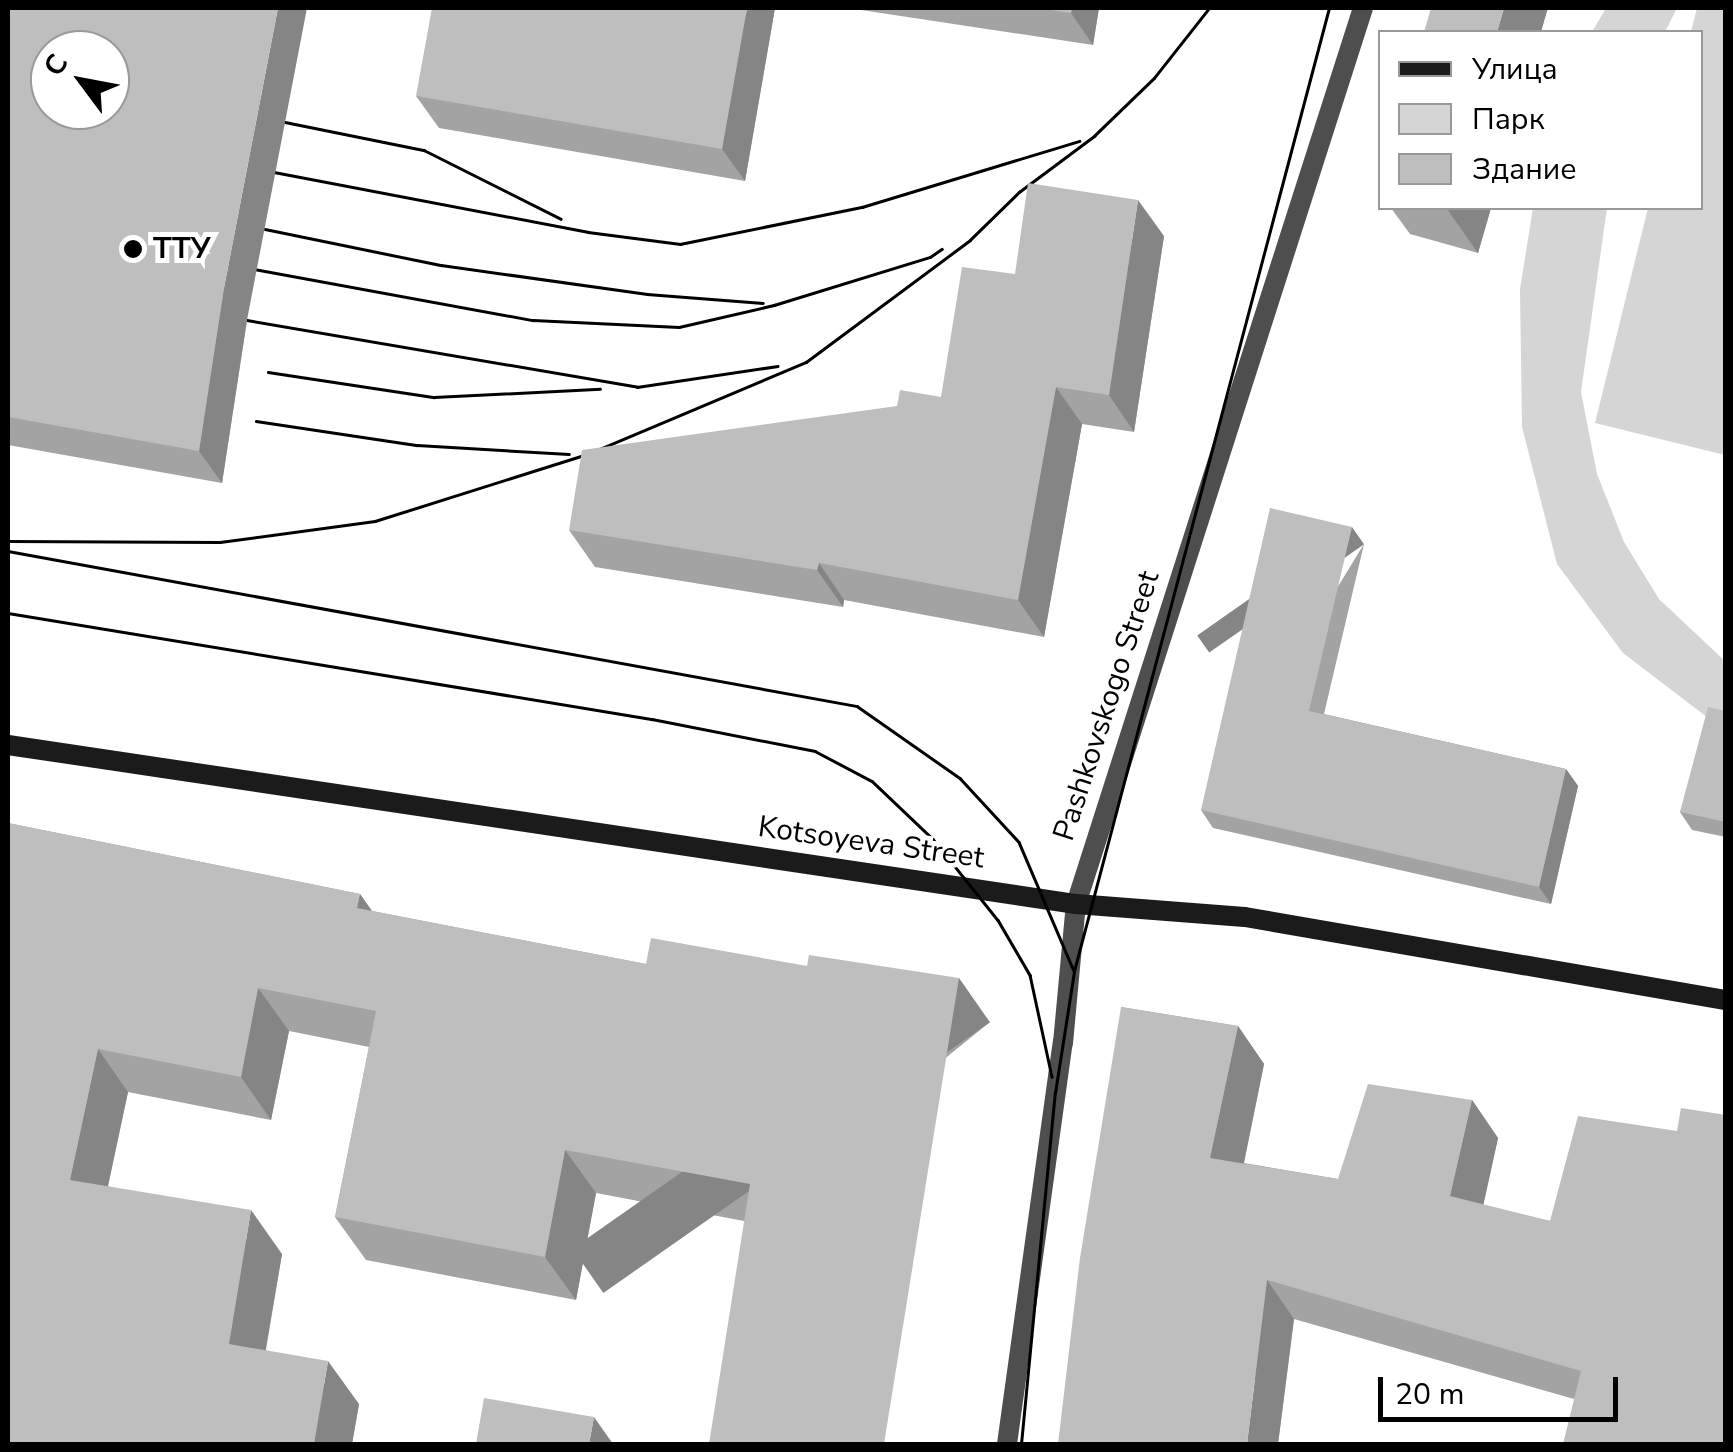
<!DOCTYPE html>
<meta charset="utf-8">
<style>
body{margin:0}
#map{position:relative;width:1733px;height:1452px;overflow:hidden;background:#fff;font-family:"Nunito Sans",sans-serif}
div>[style]{position:absolute}
.green>*{inset:0;background:#d5d5d5}
.street>*{height:20px;margin:-10px;padding:0 10px;transform-origin:10px;border-radius:10px;background:#4e4e4e}
.secondary>*{height:20px;margin:-10px;padding:0 10px;transform-origin:10px;border-radius:10px;background:#1b1b1b}
.tram>*{height:2.5px;margin:-1.25px;padding:0 1.25px;transform-origin:1.25px;border-radius:1.25px;background:#000}
.wall>*{inset:0;background:#a3a3a3}
.shaded-wall>*{inset:0;background:#858585;transform-origin:0 0}
.building>*{inset:0;background:#bebebe}
.dots>*{width:28px;height:28px;translate:-50% -50%;box-sizing:border-box;border:5px solid #fff;border-radius:50%}
span{translate:-50% -50%;white-space:nowrap;text-align:center;line-height:1.15;-webkit-text-stroke:10px #fff;paint-order:stroke}
.poi-label{font-size:30px;color:#000;font-weight:700}
.left{translate:0 -50%;text-align:left}
.street-label{font-size:30px;color:#000}
.frame{position:absolute;inset:0;border:10px solid #000;pointer-events:none}
.legend{position:absolute;left:1378px;top:30px;width:325px;height:180px;box-sizing:border-box;background:#fff;border:2px solid #999;margin:0;padding:12px 18px;list-style:none;font-size:30px;color:#000}
.legend li{display:flex;align-items:center;gap:20px;height:50px}
.legend b{width:50px;border:2px solid #999}
.north{position:absolute;left:30px;top:30px;width:100px;height:100px;box-sizing:border-box;background:#fff;border:2px solid #999;border-radius:50%;rotate:302deg;font-size:28px;font-weight:700;line-height:40px;text-align:center;color:#000}
.north::after{content:'';display:block;margin:auto;width:35px;height:45px;background:#000;clip-path:polygon(50% 0,100% 100%,50% 72%,0 100%)}
.scale{position:absolute;left:1378px;top:1377px;width:240px;height:45px;box-sizing:border-box;border:5px solid #000;border-top:0;padding-left:12px;font-size:30px;line-height:35px;white-space:nowrap;color:#000;-webkit-text-stroke:8px #fff;paint-order:stroke}
</style>
<div id="map">
<div class="green">
<i style="clip-path:polygon(1606px 8px,1677px 8px,1665px 32px,1592px 32px)"></i>
<i style="clip-path:polygon(1697px 8px,1725px 8px,1725px 455px,1595px 423px,1648px 208px,1700px 208px,1700px 32px,1691px 32px)"></i>
<i style="clip-path:polygon(1533px 208px,1607px 208px,1581px 392px,1597px 474px,1624px 542px,1659px 599px,1725px 661px,1725px 725px,1716px 724px,1623px 653px,1557px 564px,1522px 427px,1520px 289px)"></i>
</div>
<div class="street">
<i style="left:1007px;top:1444px;width:405px;rotate:-82.1deg"></i>
<i style="left:1063px;top:1043px;width:140px;rotate:-84.7deg"></i>
<i style="left:1076px;top:904px;width:941px;rotate:-72.24deg"></i>
</div>
<div class="secondary">
<i style="left:8px;top:745px;width:1080px;rotate:8.47deg"></i>
<i style="left:1076px;top:904px;width:169px;rotate:4.4deg"></i>
<i style="left:1245px;top:917px;width:488px;rotate:9.8deg"></i>
</div>
<div class="tram">
<i style="left:285px;top:122px;width:142px;rotate:11.4deg"></i>
<i style="left:424px;top:150px;width:153px;rotate:26.7deg"></i>
<i style="left:274px;top:172px;width:320px;rotate:10.8deg"></i>
<i style="left:588px;top:232px;width:93px;rotate:7.4deg"></i>
<i style="left:680px;top:244px;width:186px;rotate:-11.5deg"></i>
<i style="left:862px;top:207px;width:227px;rotate:-16.9deg"></i>
<i style="left:265px;top:229px;width:180px;rotate:11.6deg"></i>
<i style="left:441px;top:265px;width:208px;rotate:8deg"></i>
<i style="left:647px;top:294px;width:116px;rotate:4.4deg"></i>
<i style="left:254px;top:269px;width:284px;rotate:10.4deg"></i>
<i style="left:533px;top:320px;width:146px;rotate:2.7deg"></i>
<i style="left:679px;top:327px;width:98px;rotate:-13deg"></i>
<i style="left:774px;top:305px;width:163px;rotate:-17.1deg"></i>
<i style="left:930px;top:257px;width:14px;rotate:-34deg"></i>
<i style="left:247px;top:320px;width:396px;rotate:9.7deg"></i>
<i style="left:637px;top:387px;width:142px;rotate:-8.5deg"></i>
<i style="left:268px;top:372px;width:168px;rotate:8.6deg"></i>
<i style="left:434px;top:397px;width:166px;rotate:-2.8deg"></i>
<i style="left:256px;top:421px;width:163px;rotate:8.5deg"></i>
<i style="left:417px;top:445px;width:152px;rotate:3.4deg"></i>
<i style="left:8px;top:541px;width:212px;rotate:0.3deg"></i>
<i style="left:220px;top:542px;width:156px;rotate:-7.7deg"></i>
<i style="left:375px;top:521px;width:223px;rotate:-17.5deg"></i>
<i style="left:588px;top:454px;width:237px;rotate:-22.9deg"></i>
<i style="left:806px;top:362px;width:204px;rotate:-36.6deg"></i>
<i style="left:970px;top:240px;width:69px;rotate:-44.4deg"></i>
<i style="left:1019px;top:192px;width:94px;rotate:-36.7deg"></i>
<i style="left:1094px;top:136px;width:83px;rotate:-44deg"></i>
<i style="left:1154px;top:78px;width:89px;rotate:-51.8deg"></i>
<i style="left:8px;top:551px;width:863px;rotate:10.35deg"></i>
<i style="left:857px;top:706px;width:126px;rotate:35deg"></i>
<i style="left:960px;top:778px;width:87px;rotate:47.3deg"></i>
<i style="left:1019px;top:842px;width:140px;rotate:66.9deg"></i>
<i style="left:8px;top:613px;width:653px;rotate:9.35deg"></i>
<i style="left:652px;top:719px;width:166px;rotate:11.1deg"></i>
<i style="left:815px;top:751px;width:64px;rotate:27.8deg"></i>
<i style="left:872px;top:781px;width:84px;rotate:43.6deg"></i>
<i style="left:933px;top:839px;width:104px;rotate:51.3deg"></i>
<i style="left:998px;top:920px;width:64px;rotate:59.8deg"></i>
<i style="left:1030px;top:975px;width:104px;rotate:77.8deg"></i>
<i style="left:1021px;top:1444px;width:353px;rotate:-84.5deg"></i>
<i style="left:1055px;top:1093px;width:123px;rotate:-81.1deg"></i>
<i style="left:1074px;top:971px;width:996px;rotate:-75.17deg"></i>
</div>
<div class="wall">
<i style="clip-path:polygon(8px 8px,247px 320px,222px 483px,8px 445px)"></i>
<i style="clip-path:polygon(775px 8px,745px 181px,439px 128px,416px 96px)"></i>
<i style="clip-path:polygon(848px 8px,1099px 8px,1093px 45px)"></i>
<i style="clip-path:polygon(1391px 208px,1491px 208px,1478px 253px,1410px 234px)"></i>
<i style="clip-path:polygon(1164px 236px,1134px 432px,1082px 424px,1044px 637px,844px 600px,843px 607px,595px 567px,569px 530px,941px 397px,1015px 274px)"></i>
<i style="clip-path:polygon(1364px 544px,1324px 714px,1566px 769px,1578px 786px,1551px 904px,1213px 828px,1201px 810px)"></i>
<i style="clip-path:polygon(1726px 711px,1726px 837px,1692px 830px,1680px 812px)"></i>
<i style="clip-path:polygon(8px 823px,360px 894px,372px 911px,646px 964px,990px 1022px,744px 1221px,596px 1193px,576px 1300px,366px 1260px,335px 1217px,369px 1047px,289px 1031px,271px 1120px,128px 1092px,108px 1186px,282px 1254px,266px 1350px,359px 1404px,352px 1444px,8px 1444px)"></i>
<i style="clip-path:polygon(1121px 1007px,1238px 1026px,1264px 1064px,1244px 1163px,1338px 1179px,1472px 1100px,1498px 1138px,1483px 1205px,1550px 1221px,1677px 1131px,1726px 1115px,1574px 1399px,1294px 1319px,1278px 1444px)"></i>
</div>
<div class="shaded-wall">
<i style="clip-path:polygon(278px 8px,307px 8px,247px 320px,222px 483px,199px 451px,224px 288px)"></i>
<i style="clip-path:polygon(747px 8px,775px 8px,745px 181px,722px 149px)"></i>
<i style="clip-path:polygon(1072px 8px,1099px 8px,1093px 45px,1071px 13px)"></i>
<i style="clip-path:polygon(1504px 8px,1548px 8px,1541px 32px,1497px 32px)"></i>
<i style="clip-path:polygon(1138px 200px,1164px 236px,1134px 432px,1109px 395px)"></i>
<i style="clip-path:polygon(1448px 208px,1491px 208px,1478px 253px,1447px 209px)"></i>
<i style="clip-path:polygon(1056px 387px,1082px 424px,1044px 637px,1018px 600px)"></i>
<i style="left:1352px;top:527px;width:21px;height:189px;rotate:55deg"></i>
<i style="clip-path:polygon(819px 563px,844px 600px,843px 607px,817px 570px)"></i>
<i style="clip-path:polygon(1566px 769px,1578px 786px,1551px 904px,1539px 887px)"></i>
<i style="clip-path:polygon(360px 894px,390px 937px,357px 908px)"></i>
<i style="left:959px;top:978px;width:54px;height:472px;rotate:55deg"></i>
<i style="clip-path:polygon(258px 988px,289px 1031px,271px 1120px,241px 1077px)"></i>
<i style="clip-path:polygon(1238px 1026px,1264px 1064px,1237px 1196px,1210px 1158px)"></i>
<i style="clip-path:polygon(98px 1049px,128px 1092px,100px 1223px,70px 1180px)"></i>
<i style="clip-path:polygon(1472px 1100px,1498px 1138px,1477px 1234px,1450px 1196px)"></i>
<i style="clip-path:polygon(565px 1150px,596px 1193px,576px 1300px,545px 1257px)"></i>
<i style="clip-path:polygon(251px 1210px,282px 1254px,259px 1387px,229px 1344px)"></i>
<i style="clip-path:polygon(1267px 1280px,1294px 1319px,1278px 1444px,1247px 1444px)"></i>
<i style="clip-path:polygon(328px 1361px,359px 1404px,352px 1444px,314px 1444px)"></i>
<i style="clip-path:polygon(594px 1417px,613px 1444px,589px 1444px)"></i>
</div>
<div class="building">
<i style="clip-path:polygon(evenodd,8px 8px,278px 8px,224px 288px,199px 451px,8px 417px,8px 8px,50px 50px,110px 50px,110px 110px,50px 110px,50px 50px)"></i>
<i style="clip-path:polygon(432px 8px,747px 8px,722px 149px,416px 96px)"></i>
<i style="clip-path:polygon(1037px 8px,1072px 8px,1071px 13px)"></i>
<i style="clip-path:polygon(1431px 8px,1504px 8px,1497px 32px,1424px 32px)"></i>
<i style="clip-path:polygon(1028px 183px,1138px 200px,1109px 395px,1056px 387px,1018px 600px,819px 563px,817px 570px,569px 530px,582px 450px,897px 406px,900px 390px,941px 397px,962px 267px,1015px 274px)"></i>
<i style="clip-path:polygon(1270px 508px,1352px 527px,1309px 711px,1566px 769px,1539px 887px,1201px 810px)"></i>
<i style="clip-path:polygon(1708px 707px,1726px 711px,1726px 822px,1680px 812px)"></i>
<i style="clip-path:polygon(8px 823px,360px 894px,357px 908px,646px 964px,651px 938px,807px 966px,809px 955px,959px 978px,884px 1444px,709px 1444px,750px 1184px,565px 1150px,545px 1257px,335px 1217px,376px 1011px,258px 988px,241px 1077px,98px 1049px,70px 1180px,251px 1210px,229px 1344px,328px 1361px,314px 1444px,8px 1444px)"></i>
<i style="clip-path:polygon(1121px 1007px,1238px 1026px,1210px 1158px,1338px 1179px,1368px 1084px,1472px 1100px,1450px 1196px,1550px 1221px,1578px 1116px,1677px 1131px,1681px 1108px,1726px 1115px,1726px 1444px,1563px 1444px,1581px 1371px,1267px 1280px,1247px 1444px,1058px 1444px,1080px 1258px)"></i>
<i style="clip-path:polygon(484px 1398px,594px 1417px,589px 1444px,476px 1444px)"></i>
</div>
<div class="dots">
<i style="left:133px;top:249px;background:#000"></i>
</div>
<div class="poi-label">
<span class="left" style="left:153px;top:249px">ТТУ</span>
</div>
<div class="street-label">
<span style="left:1107px;top:706px;rotate:-72deg">Pashkovskogo Street</span>
<span style="left:871px;top:843px;rotate:8deg">Kotsoyeva Street</span>
</div>
<div class="frame"></div>
<ul class="legend">
<li><b style="height:12px;background:#1b1b1b"></b>Улица</li>
<li><b style="height:28px;background:#d5d5d5"></b>Парк</li>
<li><b style="height:28px;background:#bebebe"></b>Здание</li>
</ul>
<div class="north">С</div>
<div class="scale">20 m</div>
</div>
